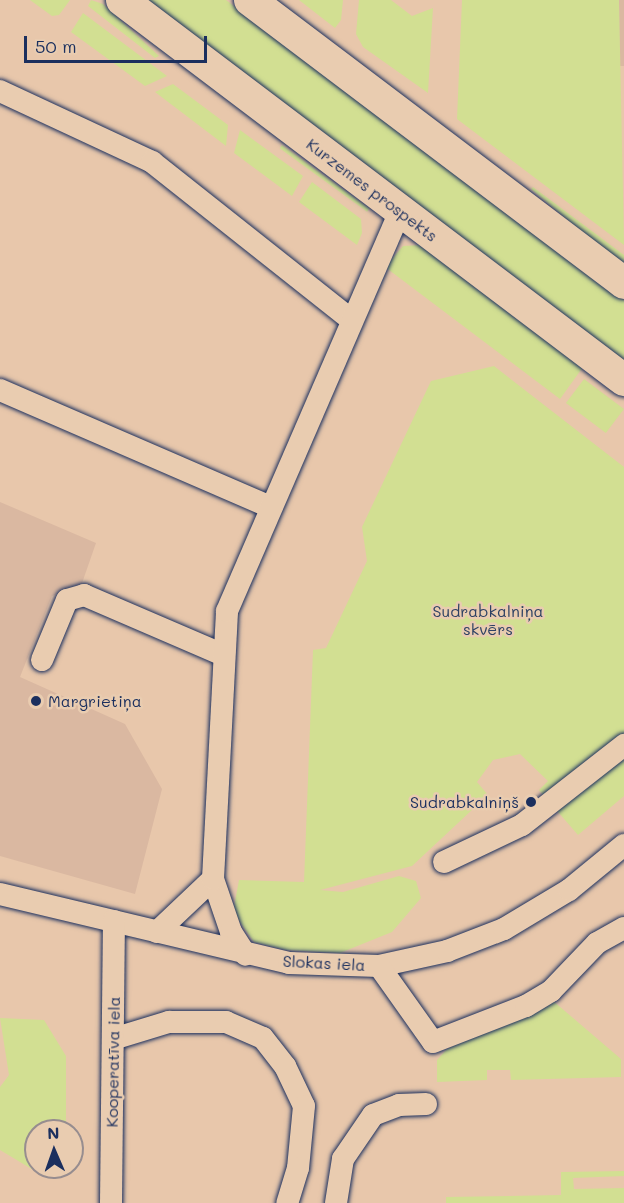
<!DOCTYPE html>
<meta charset="utf-8">
<style>
body{margin:0}
#map{position:relative;width:624px;height:1203px;overflow:hidden;background:#e8c7ab;font-family:Mali,sans-serif}
div>[style]{position:absolute}
.built>*{inset:0;background:#dab8a1}
.green>*{inset:0;background:#d2df92;transform-origin:0 0}
.roads{filter:drop-shadow(0 0 2px #1b2f5e) drop-shadow(0 0 2px #1b2f5e)}
.street>*{height:22px;margin:-11px;padding:0 11px;transform-origin:11px;border-radius:11px;background:#e9ccb0}
.secondary>*{height:32px;margin:-16px;padding:0 16px;transform-origin:16px;border-radius:16px;background:#e9ccb0}
.dots>*{width:16px;height:16px;translate:-50% -50%;box-sizing:border-box;border:3px solid #e9ccb0;border-radius:50%}
span{translate:-50% -50%;white-space:nowrap;text-align:center;line-height:1.15;-webkit-text-stroke:5px #e9ccb0;paint-order:stroke}
.street-label{font-size:16px;color:#1b2f5e}
.park-label{font-size:16px;color:#2d4163}
.poi-label{font-size:16px;color:#1b2f5e}
.left{translate:0 -50%;text-align:left}
.right{translate:-100% -50%;text-align:right}
.north{position:absolute;left:24px;top:1119px;width:60px;height:60px;box-sizing:border-box;background:#e9ccb0;border:2px solid #978d8f;border-radius:50%;rotate:358deg;font-size:16px;font-weight:700;line-height:24px;text-align:center;color:#1b2f5e}
.north::after{content:'';display:block;margin:auto;width:21px;height:27px;background:#1b2f5e;clip-path:polygon(50% 0,100% 100%,50% 72%,0 100%)}
.scale{position:absolute;left:24px;top:36px;width:183px;height:27px;box-sizing:border-box;border:3px solid #1b2f5e;border-top:0;padding-left:8px;font-size:18px;line-height:21px;white-space:nowrap;color:#1b2f5e;-webkit-text-stroke:4px #e9ccb0;paint-order:stroke}
</style>
<div id="map">
<div class="built">
<i style="clip-path:polygon(619px 0,624px 0,624px 66px,617px 66px)"></i>
<i style="clip-path:polygon(0 502px,96px 543px,81px 586px,52px 596px,20px 677px,125px 724px,162px 789px,135px 894px,0 856px)"></i>
</div>
<div class="green">
<i style="clip-path:polygon(30px 0,70px 0,59px 15px,52px 16px)"></i>
<i style="clip-path:polygon(91px 0,103px 4px,159px 56px,155px 58px,88px 6px)"></i>
<i style="clip-path:polygon(142px 0,226px 0,624px 300px,624px 363px)"></i>
<i style="clip-path:polygon(299px 0,343px 0,341px 20px,335px 28px)"></i>
<i style="clip-path:polygon(359px 0,391px 0,412px 16px,433px 8px,428px 93px,363px 47px,356px 34px)"></i>
<i style="clip-path:polygon(462px 0,619px 0,624px 245px,457px 119px)"></i>
<i style="clip-path:polygon(83px 13px,167px 76px,145px 86px,71px 32px)"></i>
<i style="clip-path:polygon(173px 84px,228px 125px,226px 146px,155px 92px)"></i>
<i style="clip-path:polygon(240px 130px,303px 176px,292px 196px,234px 153px)"></i>
<i style="left:282px;top:145px;width:108px;height:4px;rotate:36deg"></i>
<i style="clip-path:polygon(312px 182px,361px 219px,362px 233px,357px 245px,299px 202px)"></i>
<i style="clip-path:polygon(533px 187px,624px 255px,624px 267px,531px 189px)"></i>
<i style="clip-path:polygon(420px 245px,583px 367px,560px 399px,385px 267px,403px 246px)"></i>
<i style="clip-path:polygon(494px 366px,624px 467px,624px 796px,578px 835px,539px 790px,548px 781px,520px 754px,493px 760px,477px 782px,488px 795px,412px 866px,320px 890px,343px 892px,399px 876px,416px 881px,421px 898px,392px 932px,340px 953px,286px 950px,254px 942px,233px 912px,239px 880px,304px 882px,313px 650px,326px 648px,367px 561px,362px 527px,431px 381px)"></i>
<i style="left:584px;top:379px;width:50px;height:30px;rotate:37deg"></i>
<i style="clip-path:polygon(552px 1000px,621px 1059px,621px 1077px,511px 1080px,510px 1070px,487px 1070px,487px 1080px,437px 1082px,437px 1060px,447px 1049px)"></i>
<i style="clip-path:polygon(0 1018px,44px 1020px,66px 1056px,66px 1131px,36px 1131px,36px 1167px,42px 1167px,35px 1171px,0 1150px,0 1087px,9px 1075px)"></i>
<i style="clip-path:polygon(624px 1171px,624px 1176px,573px 1178px,574px 1189px,624px 1188px,624px 1203px,446px 1203px,446px 1197px,561px 1195px,561px 1172px)"></i>
</div>
<div class="roads">
<div class="street">
<i style="left:0;top:91px;width:168px;rotate:25deg"></i>
<i style="left:152px;top:162px;width:253px;rotate:38.4deg"></i>
<i style="left:0;top:390px;width:294px;rotate:23.4deg"></i>
<i style="left:42px;top:660px;width:65px;rotate:-67.4deg"></i>
<i style="left:67px;top:600px;width:18px;rotate:-16deg"></i>
<i style="left:84px;top:595px;width:149px;rotate:23.3deg"></i>
<i style="left:444px;top:862px;width:86px;rotate:-25.4deg"></i>
<i style="left:522px;top:825px;width:130px;rotate:-38.1deg"></i>
<i style="left:213px;top:879px;width:56px;rotate:71.2deg"></i>
<i style="left:231px;top:932px;width:27px;rotate:57deg"></i>
<i style="left:0;top:894px;width:297px;rotate:13.4deg"></i>
<i style="left:289px;top:963px;width:90px;rotate:1.9deg"></i>
<i style="left:379px;top:966px;width:70px;rotate:-12.4deg"></i>
<i style="left:447px;top:951px;width:61px;rotate:-21.1deg"></i>
<i style="left:504px;top:929px;width:76px;rotate:-31deg"></i>
<i style="left:569px;top:890px;width:71px;rotate:-39.3deg"></i>
<i style="left:157px;top:932px;width:77px;rotate:-43.4deg"></i>
<i style="left:213px;top:879px;width:268px;rotate:-87deg"></i>
<i style="left:227px;top:611px;width:436px;rotate:-66.6deg"></i>
<i style="left:379px;top:966px;width:93px;rotate:54.6deg"></i>
<i style="left:433px;top:1042px;width:100px;rotate:-21.2deg"></i>
<i style="left:526px;top:1006px;width:29px;rotate:-31deg"></i>
<i style="left:551px;top:991px;width:66px;rotate:-46.2deg"></i>
<i style="left:597px;top:943px;width:31px;rotate:-29deg"></i>
<i style="left:113px;top:1039px;width:59px;rotate:-16.9deg"></i>
<i style="left:169px;top:1022px;width:57px"></i>
<i style="left:226px;top:1022px;width:40px;rotate:23.4deg"></i>
<i style="left:263px;top:1038px;width:36px;rotate:52deg"></i>
<i style="left:285px;top:1066px;width:44px;rotate:64.6deg"></i>
<i style="left:304px;top:1106px;width:62px;rotate:95.5deg"></i>
<i style="left:298px;top:1168px;width:37px;rotate:107deg"></i>
<i style="left:111px;top:1203px;width:282px;rotate:-89.4deg"></i>
<i style="left:336px;top:1203px;width:45px;rotate:-81deg"></i>
<i style="left:343px;top:1159px;width:53px;rotate:-55.7deg"></i>
<i style="left:373px;top:1115px;width:28px;rotate:-21deg"></i>
<i style="left:399px;top:1105px;width:27px;rotate:-2deg"></i>
</div>
<div class="secondary">
<i style="left:122px;top:0;width:630px;rotate:37.12deg"></i>
<i style="left:250px;top:0;width:469px;rotate:37.1deg"></i>
</div>
</div>
<div class="dots">
<i style="left:36px;top:701px;background:#1b2f5e"></i>
<i style="left:531px;top:802px;background:#1b2f5e"></i>
</div>
<div class="street-label">
<span style="left:372px;top:190px;rotate:37deg">Kurzemes prospekts</span>
<span style="left:324px;top:963px;rotate:3deg">Slokas iela</span>
<span style="left:113px;top:1062px;rotate:-89deg">Kooperatīva iela</span>
</div>
<div class="park-label">
<span style="left:488px;top:620px">Sudrabkalniņa<br>skvērs</span>
</div>
<div class="poi-label">
<span class="left" style="left:48px;top:701px">Margrietiņa</span>
<span class="right" style="left:519px;top:802px">Sudrabkalniņš</span>
</div>
<div class="north">N</div>
<div class="scale">50 m</div>
</div>
